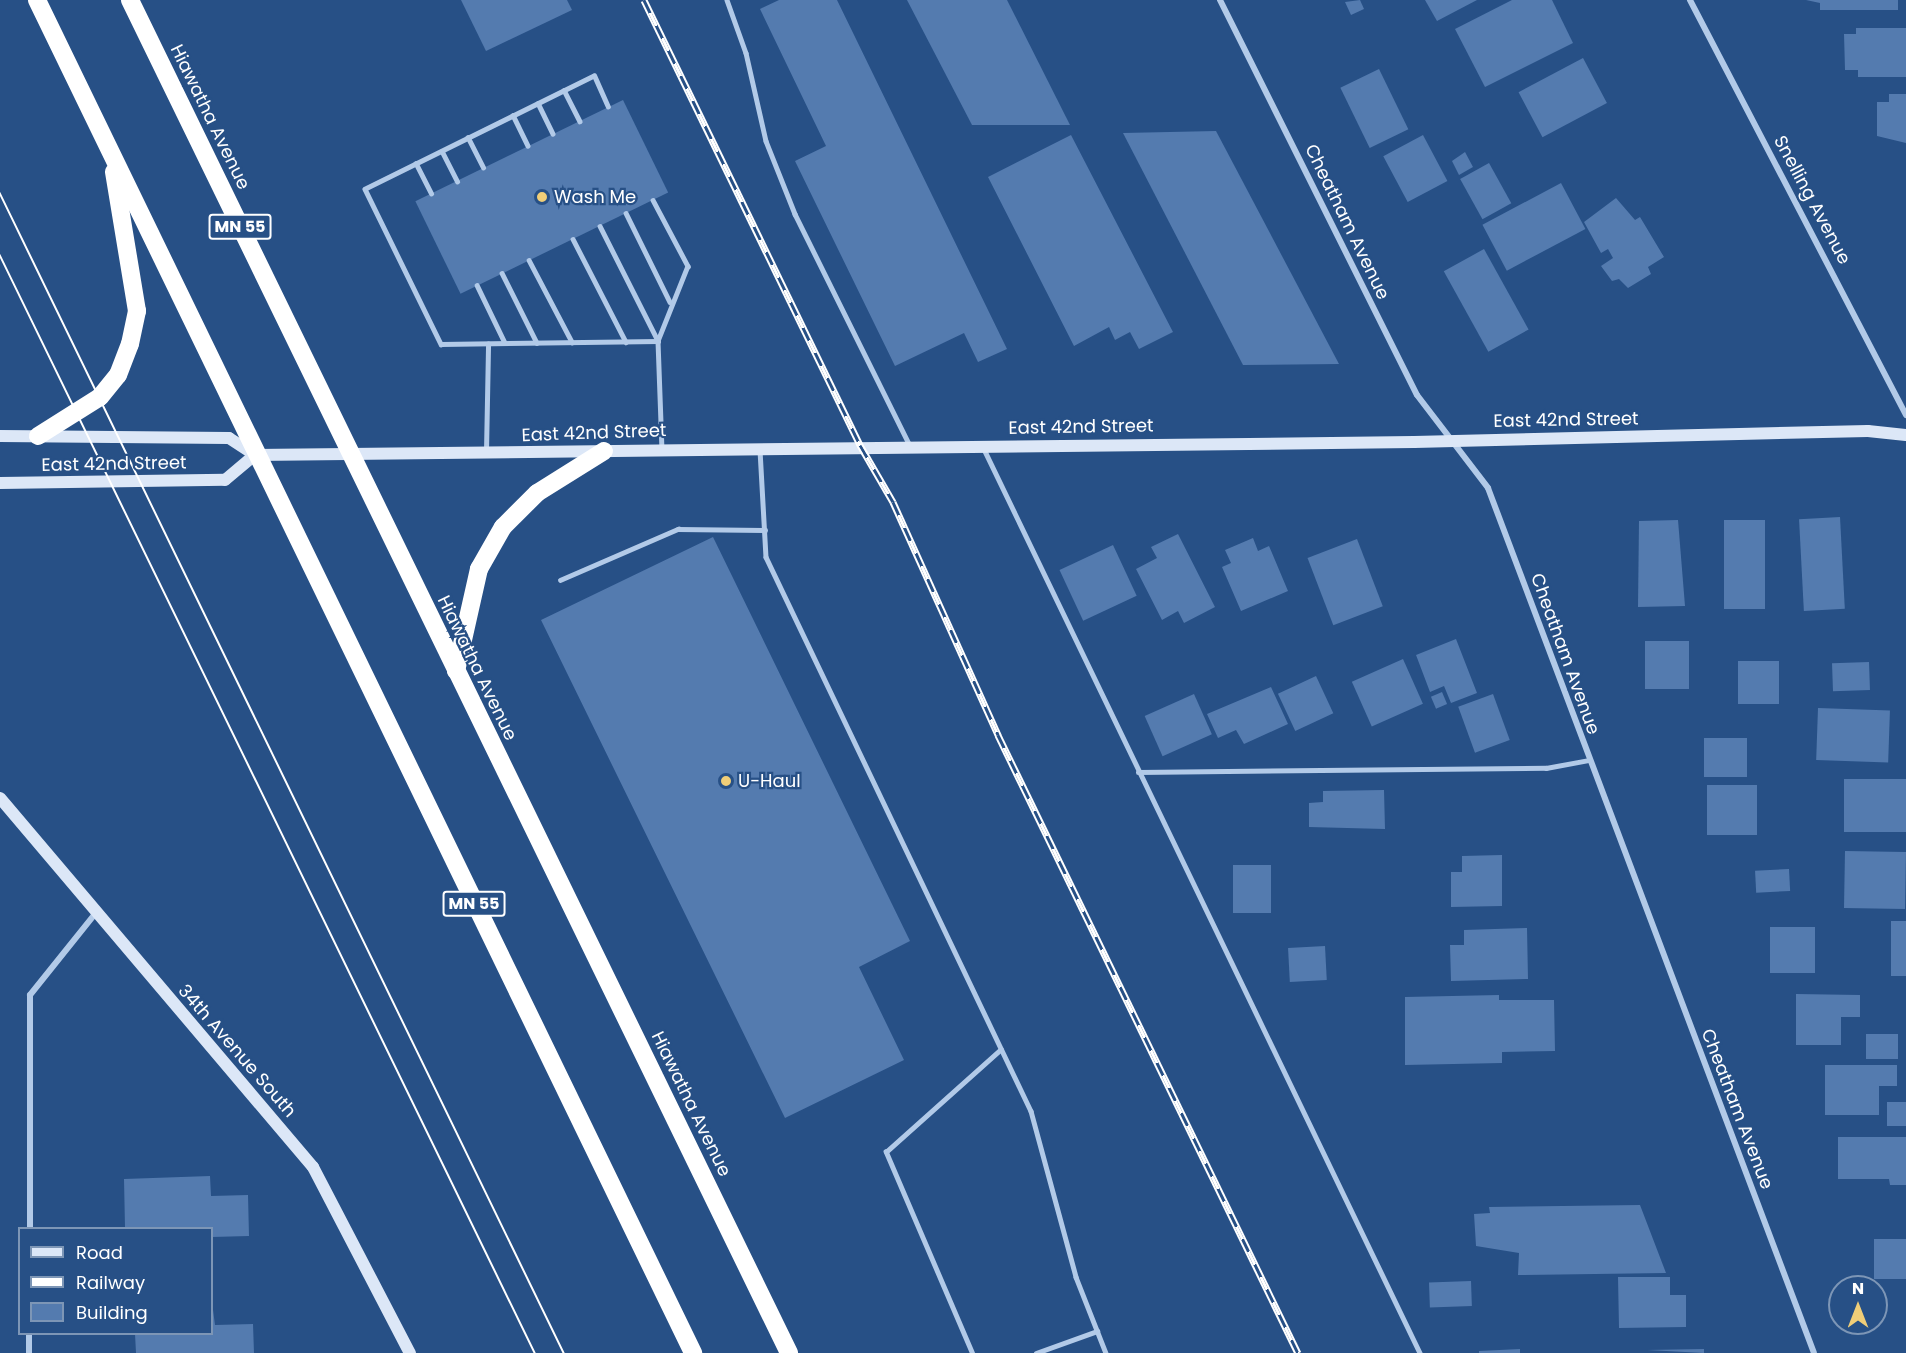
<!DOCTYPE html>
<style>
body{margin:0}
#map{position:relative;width:1906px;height:1353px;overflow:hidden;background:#275086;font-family:Poppins,sans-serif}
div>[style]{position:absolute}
.building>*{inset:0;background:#547baf;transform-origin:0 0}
.lane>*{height:4.5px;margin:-2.25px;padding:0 2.25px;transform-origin:2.25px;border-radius:2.25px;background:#b2cae8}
.street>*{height:6px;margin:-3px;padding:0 3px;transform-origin:3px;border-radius:3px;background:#b2cae8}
.secondary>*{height:12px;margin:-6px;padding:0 6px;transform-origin:6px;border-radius:6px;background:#dce7f7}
.highway>*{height:18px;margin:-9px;padding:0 9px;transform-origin:9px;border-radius:9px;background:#fff}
.tram>*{height:1.5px;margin:-0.75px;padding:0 0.75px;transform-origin:0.75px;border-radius:0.75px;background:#fff}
.rail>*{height:7px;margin-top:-3.5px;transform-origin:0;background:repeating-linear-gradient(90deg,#275086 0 14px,#fff 0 28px);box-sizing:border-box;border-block:2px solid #fff}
.dots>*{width:16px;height:16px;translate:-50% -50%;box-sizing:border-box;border:3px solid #275086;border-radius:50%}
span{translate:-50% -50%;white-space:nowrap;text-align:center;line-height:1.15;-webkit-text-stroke:4.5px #275086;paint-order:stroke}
.shield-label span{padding:2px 4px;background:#275086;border:2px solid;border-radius:4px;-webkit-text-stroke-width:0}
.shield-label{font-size:16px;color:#fff;font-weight:700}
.street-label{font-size:18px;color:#fff}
.poi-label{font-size:18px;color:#fff}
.left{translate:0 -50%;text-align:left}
.legend{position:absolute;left:18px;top:1227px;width:195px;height:108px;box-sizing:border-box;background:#275086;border:2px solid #7d96b6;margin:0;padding:8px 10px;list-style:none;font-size:18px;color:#fff}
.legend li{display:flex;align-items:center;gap:12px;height:30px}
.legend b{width:30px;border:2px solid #7d96b6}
.north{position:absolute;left:1828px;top:1275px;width:60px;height:60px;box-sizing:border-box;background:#275086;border:2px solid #7d96b6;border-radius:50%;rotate:0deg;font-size:16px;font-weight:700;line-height:24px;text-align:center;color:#fff}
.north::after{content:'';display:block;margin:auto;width:21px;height:27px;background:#f0ce78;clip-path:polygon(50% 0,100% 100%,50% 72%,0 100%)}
</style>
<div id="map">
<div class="building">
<i style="clip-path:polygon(461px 0,567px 0,572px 10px,486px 51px)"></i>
<i style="clip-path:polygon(779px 0,837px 0,1007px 349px,978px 362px,964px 333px,895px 366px,795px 161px,826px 146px,760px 9px)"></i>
<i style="clip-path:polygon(907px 0,1007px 0,1070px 125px,972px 125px)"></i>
<i style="clip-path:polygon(1360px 0,1364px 9px,1351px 15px,1345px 2px)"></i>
<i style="clip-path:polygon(1425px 0,1477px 0,1437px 21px)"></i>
<i style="clip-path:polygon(1512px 0,1552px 0,1573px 43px,1485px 87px,1455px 29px)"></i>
<i style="clip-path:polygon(1806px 0,1898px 0,1898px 10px,1820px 10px,1820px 3px)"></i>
<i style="clip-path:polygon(1856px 28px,1906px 28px,1906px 77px,1858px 77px,1858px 70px,1845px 70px,1844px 34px,1856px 34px)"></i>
<i style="left:1583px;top:58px;width:51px;height:73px;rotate:62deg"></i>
<i style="left:1379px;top:69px;width:67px;height:43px;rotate:64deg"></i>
<i style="clip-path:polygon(1889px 94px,1906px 94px,1906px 143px,1877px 136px,1877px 102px,1889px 102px)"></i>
<i style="left:623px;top:100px;width:103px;height:231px;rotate:64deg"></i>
<i style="clip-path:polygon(1216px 131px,1339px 364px,1243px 365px,1123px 133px)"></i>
<i style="clip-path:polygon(1071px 135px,1173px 332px,1139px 349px,1130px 332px,1115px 340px,1109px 327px,1074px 346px,988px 177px)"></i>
<i style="left:1423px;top:135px;width:52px;height:45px;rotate:62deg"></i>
<i style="clip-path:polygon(1465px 152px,1473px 167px,1459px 175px,1452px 161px)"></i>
<i style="left:1489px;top:163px;width:46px;height:33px;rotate:61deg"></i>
<i style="left:1561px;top:183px;width:52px;height:89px;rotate:62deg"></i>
<i style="clip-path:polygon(1616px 198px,1635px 220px,1640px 217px,1664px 257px,1648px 267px,1651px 274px,1628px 288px,1619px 279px,1612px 281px,1601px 266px,1613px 258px,1608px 249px,1601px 253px,1584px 222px)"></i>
<i style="left:1484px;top:249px;width:92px;height:46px;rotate:61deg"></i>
<i style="left:1840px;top:517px;width:92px;height:41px;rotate:87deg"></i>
<i style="clip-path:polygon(1678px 520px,1685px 606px,1638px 607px,1639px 521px)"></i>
<i style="left:1724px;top:520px;width:41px;height:89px"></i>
<i style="clip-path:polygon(1178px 534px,1215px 607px,1184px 623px,1178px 611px,1162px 620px,1136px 569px,1157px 558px,1151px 547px)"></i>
<i style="clip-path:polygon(713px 537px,910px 941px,859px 967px,904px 1060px,785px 1118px,541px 620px)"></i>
<i style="clip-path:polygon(1253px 538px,1258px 551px,1269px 546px,1288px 591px,1241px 611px,1222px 567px,1231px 563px,1225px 550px)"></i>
<i style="left:1357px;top:539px;width:72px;height:53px;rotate:69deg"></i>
<i style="left:1113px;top:545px;width:56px;height:59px;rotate:65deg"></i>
<i style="clip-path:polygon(1456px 639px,1477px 693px,1451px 703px,1444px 686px,1430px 692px,1416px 655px)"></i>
<i style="left:1645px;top:641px;width:44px;height:48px"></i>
<i style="left:1403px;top:659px;width:49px;height:56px;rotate:66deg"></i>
<i style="left:1738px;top:661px;width:41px;height:43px"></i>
<i style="left:1869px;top:662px;width:28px;height:37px;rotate:88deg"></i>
<i style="left:1316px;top:676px;width:41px;height:42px;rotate:65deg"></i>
<i style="clip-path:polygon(1271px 687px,1288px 724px,1244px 744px,1236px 730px,1218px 738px,1207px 714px)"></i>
<i style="left:1442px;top:692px;width:13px;height:12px;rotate:67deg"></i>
<i style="left:1194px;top:694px;width:44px;height:54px;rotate:66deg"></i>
<i style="left:1493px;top:694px;width:49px;height:37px;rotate:70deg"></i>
<i style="left:1818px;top:708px;width:72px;height:52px;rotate:2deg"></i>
<i style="left:1704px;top:738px;width:43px;height:39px"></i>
<i style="left:1844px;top:779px;width:62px;height:53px"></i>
<i style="left:1757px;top:785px;width:50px;height:50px;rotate:90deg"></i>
<i style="clip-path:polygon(1384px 790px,1385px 829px,1309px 827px,1309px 803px,1323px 802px,1323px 791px)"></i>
<i style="left:1845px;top:851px;width:61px;height:57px;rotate:1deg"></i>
<i style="clip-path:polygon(1502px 855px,1502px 906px,1451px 907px,1451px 872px,1462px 872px,1462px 856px)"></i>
<i style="left:1233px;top:865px;width:38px;height:48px"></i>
<i style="left:1789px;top:869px;width:22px;height:34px;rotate:87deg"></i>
<i style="left:1891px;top:921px;width:15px;height:55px"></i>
<i style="left:1770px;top:927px;width:45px;height:46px"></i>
<i style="clip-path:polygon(1527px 928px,1528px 979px,1451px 981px,1450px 945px,1464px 945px,1464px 930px)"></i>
<i style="left:1325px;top:946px;width:34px;height:37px;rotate:87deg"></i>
<i style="clip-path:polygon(1796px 994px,1860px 995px,1860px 1017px,1841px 1017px,1841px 1045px,1796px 1045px)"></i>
<i style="clip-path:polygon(1499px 995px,1499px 1000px,1554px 1000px,1555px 1051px,1502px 1052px,1502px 1063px,1405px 1065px,1405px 997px)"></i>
<i style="left:1866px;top:1034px;width:32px;height:25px"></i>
<i style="clip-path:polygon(1825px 1065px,1897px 1065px,1897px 1086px,1879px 1086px,1879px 1115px,1825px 1115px)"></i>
<i style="left:1887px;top:1102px;width:19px;height:24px"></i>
<i style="clip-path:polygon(1838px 1137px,1906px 1137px,1906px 1185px,1890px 1185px,1889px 1179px,1838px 1179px)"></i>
<i style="clip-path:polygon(210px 1176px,211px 1196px,248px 1195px,249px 1236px,212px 1237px,212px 1228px,125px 1228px,124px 1179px)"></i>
<i style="clip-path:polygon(1640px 1205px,1666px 1273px,1518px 1275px,1519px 1253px,1476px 1246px,1474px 1214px,1490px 1213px,1489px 1207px)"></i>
<i style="left:1874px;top:1239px;width:32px;height:40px"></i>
<i style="clip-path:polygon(1618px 1277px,1670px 1277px,1670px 1295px,1686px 1295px,1686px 1327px,1619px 1328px)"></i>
<i style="left:1471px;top:1281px;width:25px;height:42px;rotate:88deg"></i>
<i style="clip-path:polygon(212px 1302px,215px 1325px,253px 1324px,254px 1353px,136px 1353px,135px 1334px,212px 1334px)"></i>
<i style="clip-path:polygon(1520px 1349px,1520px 1353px,1479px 1353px,1479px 1351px)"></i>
<i style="clip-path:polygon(1704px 1349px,1704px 1353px,1647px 1350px)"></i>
</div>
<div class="lane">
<i style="left:727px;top:0;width:56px;rotate:70.3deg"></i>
<i style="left:746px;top:53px;width:90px;rotate:77.2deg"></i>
<i style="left:766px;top:141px;width:79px;rotate:68.3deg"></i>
<i style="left:795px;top:214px;width:259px;rotate:63.6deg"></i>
<i style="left:564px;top:90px;width:35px;rotate:63deg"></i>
<i style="left:538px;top:103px;width:34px;rotate:64deg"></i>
<i style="left:608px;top:107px;width:34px;rotate:-114deg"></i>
<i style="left:594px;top:76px;width:255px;rotate:153.7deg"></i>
<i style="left:365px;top:189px;width:173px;rotate:63.9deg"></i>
<i style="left:441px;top:344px;width:217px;rotate:-0.8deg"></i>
<i style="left:513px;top:115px;width:34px;rotate:64deg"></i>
<i style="left:468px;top:137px;width:34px;rotate:63deg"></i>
<i style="left:442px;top:151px;width:34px;rotate:63deg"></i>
<i style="left:416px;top:163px;width:34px;rotate:63deg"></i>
<i style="left:653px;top:200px;width:75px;rotate:62.1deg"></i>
<i style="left:688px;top:266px;width:81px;rotate:111.8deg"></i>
<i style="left:658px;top:341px;width:108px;rotate:87.9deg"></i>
<i style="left:626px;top:213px;width:99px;rotate:63.7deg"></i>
<i style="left:600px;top:226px;width:129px;rotate:63.2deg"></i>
<i style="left:573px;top:239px;width:116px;rotate:62.8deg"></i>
<i style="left:529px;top:260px;width:93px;rotate:62.3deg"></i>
<i style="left:502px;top:273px;width:78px;rotate:63.4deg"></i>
<i style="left:477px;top:285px;width:64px;rotate:64.2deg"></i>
<i style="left:984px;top:449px;width:1004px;rotate:64.25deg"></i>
<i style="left:760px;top:450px;width:107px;rotate:86.8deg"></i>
<i style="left:766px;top:557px;width:614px;rotate:64.44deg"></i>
<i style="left:1031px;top:1111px;width:172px;rotate:74.8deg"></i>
<i style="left:1076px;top:1277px;width:82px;rotate:68.5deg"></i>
<i style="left:486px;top:452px;width:108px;rotate:-88.9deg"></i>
<i style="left:560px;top:580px;width:129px;rotate:-23.4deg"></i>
<i style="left:678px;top:529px;width:87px;rotate:0.7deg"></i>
<i style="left:1138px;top:772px;width:408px;rotate:-0.6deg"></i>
<i style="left:1546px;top:768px;width:44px;rotate:-10.5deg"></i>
<i style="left:972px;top:1353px;width:219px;rotate:-113.2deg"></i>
<i style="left:886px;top:1152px;width:154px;rotate:-41.8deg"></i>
<i style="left:1036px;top:1353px;width:65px;rotate:-19.8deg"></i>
</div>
<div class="street">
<i style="left:1220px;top:0;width:441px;rotate:63.5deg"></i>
<i style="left:1417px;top:395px;width:117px;rotate:52.6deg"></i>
<i style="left:1488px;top:488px;width:924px;rotate:69.35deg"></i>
<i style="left:1690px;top:0;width:468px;rotate:62.5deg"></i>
<i style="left:30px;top:1228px;width:233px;rotate:-90deg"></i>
<i style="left:30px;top:995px;width:104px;rotate:-51.3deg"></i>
<i style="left:29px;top:1353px;width:19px;rotate:-90deg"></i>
</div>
<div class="secondary">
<i style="left:0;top:436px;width:229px;rotate:0.5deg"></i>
<i style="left:229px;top:438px;width:31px;rotate:33deg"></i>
<i style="left:255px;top:455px;width:1159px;rotate:-0.64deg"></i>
<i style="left:1414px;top:442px;width:454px;rotate:-1.4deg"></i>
<i style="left:1868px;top:431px;width:38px;rotate:6deg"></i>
<i style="left:0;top:483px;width:225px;rotate:-0.8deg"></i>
<i style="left:225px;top:480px;width:39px;rotate:-40deg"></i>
<i style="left:0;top:798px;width:484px;rotate:49.7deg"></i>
<i style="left:313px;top:1167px;width:210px;rotate:62.5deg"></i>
</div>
<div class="highway">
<i style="left:37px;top:0;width:1504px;rotate:64.13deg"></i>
<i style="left:130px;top:0;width:1505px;rotate:64.03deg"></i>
<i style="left:38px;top:436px;width:73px;rotate:-32.2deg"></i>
<i style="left:100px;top:397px;width:28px;rotate:-51deg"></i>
<i style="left:118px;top:375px;width:33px;rotate:-69deg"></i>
<i style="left:130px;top:344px;width:34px;rotate:-78deg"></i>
<i style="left:137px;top:311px;width:141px;rotate:-99.4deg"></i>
<i style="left:456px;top:671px;width:105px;rotate:-77.3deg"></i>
<i style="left:479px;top:569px;width:48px;rotate:-60.3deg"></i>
<i style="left:503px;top:527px;width:48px;rotate:-45deg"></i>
<i style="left:537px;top:493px;width:79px;rotate:-32.1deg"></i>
</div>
<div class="tram">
<i style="left:0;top:193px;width:1290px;rotate:64.07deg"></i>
<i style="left:0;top:255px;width:1221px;rotate:64.02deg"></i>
</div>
<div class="rail">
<i style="left:644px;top:0;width:495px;rotate:64.1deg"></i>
<i style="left:860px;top:445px;width:66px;rotate:59.9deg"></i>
<i style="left:893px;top:502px;width:256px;rotate:65.7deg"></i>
<i style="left:998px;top:735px;width:687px;rotate:64.11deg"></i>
</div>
<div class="dots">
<i style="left:542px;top:197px;background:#f0ce78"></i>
<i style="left:726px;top:781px;background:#f0ce78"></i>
</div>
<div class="shield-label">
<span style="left:240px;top:227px">MN 55</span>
<span style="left:474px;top:904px">MN 55</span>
</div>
<div class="street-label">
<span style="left:210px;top:117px;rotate:64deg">Hiawatha Avenue</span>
<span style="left:1812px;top:200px;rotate:62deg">Snelling Avenue</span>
<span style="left:1347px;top:222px;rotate:64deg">Cheatham Avenue</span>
<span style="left:1566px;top:420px;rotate:-1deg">East 42nd Street</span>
<span style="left:1081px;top:427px;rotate:-1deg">East 42nd Street</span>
<span style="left:594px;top:433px;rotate:-2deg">East 42nd Street</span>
<span style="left:114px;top:464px;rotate:-1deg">East 42nd Street</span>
<span style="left:1565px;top:654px;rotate:70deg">Cheatham Avenue</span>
<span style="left:477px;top:668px;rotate:64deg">Hiawatha Avenue</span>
<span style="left:237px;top:1051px;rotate:49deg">34th Avenue South</span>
<span style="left:691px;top:1104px;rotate:64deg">Hiawatha Avenue</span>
<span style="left:1737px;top:1109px;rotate:69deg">Cheatham Avenue</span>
</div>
<div class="poi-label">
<span class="left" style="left:554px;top:197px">Wash Me</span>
<span class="left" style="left:738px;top:781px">U-Haul</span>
</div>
<ul class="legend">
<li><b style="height:8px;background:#dce7f7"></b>Road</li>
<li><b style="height:8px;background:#fff"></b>Railway</li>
<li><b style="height:16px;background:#547baf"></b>Building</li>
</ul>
<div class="north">N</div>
</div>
